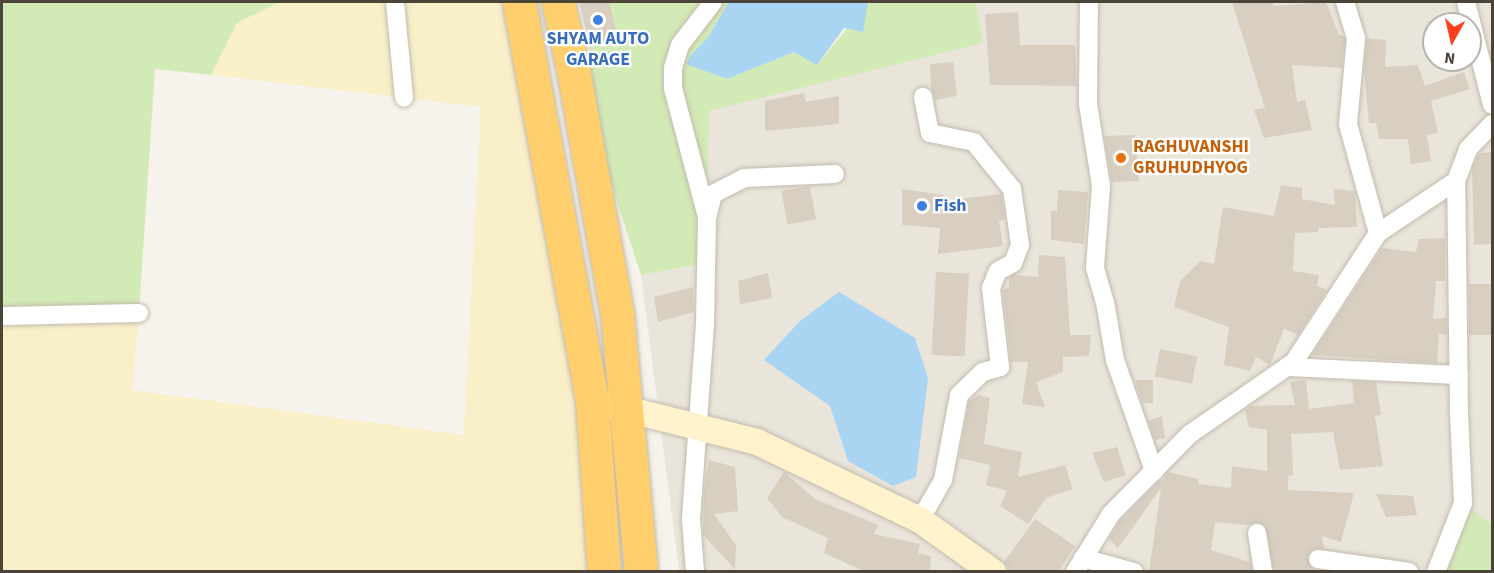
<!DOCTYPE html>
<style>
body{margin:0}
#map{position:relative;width:1494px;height:573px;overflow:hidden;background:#f6f3ec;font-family:"Source Sans 3",sans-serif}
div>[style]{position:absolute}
.residential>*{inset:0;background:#eae5da}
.green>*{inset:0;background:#d2eab5}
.sand>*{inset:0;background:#f9efc9}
.water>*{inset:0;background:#a9d4f2}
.building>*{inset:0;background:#d8cfc1;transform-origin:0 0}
.roads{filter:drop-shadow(0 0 2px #c2bbae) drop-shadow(0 0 2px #c2bbae)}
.street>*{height:18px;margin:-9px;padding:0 9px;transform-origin:9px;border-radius:9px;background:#fff}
.secondary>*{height:26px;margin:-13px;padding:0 13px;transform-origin:13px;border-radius:13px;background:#fff3cd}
.highway>*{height:33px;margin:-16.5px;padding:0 16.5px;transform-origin:16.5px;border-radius:16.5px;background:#ffcf6e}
.dots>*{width:16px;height:16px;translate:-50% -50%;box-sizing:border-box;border:3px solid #fff;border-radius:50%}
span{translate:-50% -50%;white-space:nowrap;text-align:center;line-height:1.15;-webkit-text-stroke:4.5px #fff;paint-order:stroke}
.shop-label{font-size:18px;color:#366cbe;font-weight:700}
.left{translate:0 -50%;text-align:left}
.food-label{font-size:18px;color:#c56008;font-weight:700}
.frame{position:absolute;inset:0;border:3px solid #4b4439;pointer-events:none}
.north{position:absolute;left:1422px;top:12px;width:60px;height:60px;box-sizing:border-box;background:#fff;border:2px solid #b7b4b0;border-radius:50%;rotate:188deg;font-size:16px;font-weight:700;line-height:24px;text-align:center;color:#4b4439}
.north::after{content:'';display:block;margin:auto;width:21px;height:27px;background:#fc3f1d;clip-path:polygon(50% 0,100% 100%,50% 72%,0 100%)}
</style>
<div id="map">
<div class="residential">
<i style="clip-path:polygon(evenodd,976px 2px,1492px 2px,1492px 571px,679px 571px,641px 275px,699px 264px,708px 111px,982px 43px,976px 2px,1434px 24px,1470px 24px,1470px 60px,1434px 60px,1434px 24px)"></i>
</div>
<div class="green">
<i style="clip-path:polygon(2px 2px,280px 2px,237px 23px,211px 75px,155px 69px,139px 313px,2px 316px)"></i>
<i style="clip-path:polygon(608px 2px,729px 2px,708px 37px,691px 55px,687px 64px,727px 79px,794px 52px,818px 64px,868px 2px,976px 2px,983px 43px,709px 111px,707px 218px,699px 264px,641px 275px,593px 128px,589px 43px,617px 39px)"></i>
<i style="clip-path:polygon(1463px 503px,1492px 524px,1492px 571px,1436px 572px)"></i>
</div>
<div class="sand">
<i style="clip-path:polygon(280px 2px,498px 2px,521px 14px,532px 67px,599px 571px,2px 571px,2px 316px,139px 313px,132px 390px,464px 435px,481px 107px,211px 75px,237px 23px)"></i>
</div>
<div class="water">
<i style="clip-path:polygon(729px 2px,868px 2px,863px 32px,844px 28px,817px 65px,794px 52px,727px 79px,686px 64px,691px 55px,708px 37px)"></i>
<i style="clip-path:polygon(839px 292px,915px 338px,928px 378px,916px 477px,893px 486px,848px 461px,830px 406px,764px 360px,800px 321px)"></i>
</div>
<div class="building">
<i style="clip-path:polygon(579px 2px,609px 2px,618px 39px,589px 43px)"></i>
<i style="clip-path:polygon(1232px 2px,1272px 2px,1274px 6px,1326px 2px,1339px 35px,1344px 36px,1345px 39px,1342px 68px,1292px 65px,1297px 102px,1305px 100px,1312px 130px,1264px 138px,1254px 110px,1265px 108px)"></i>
<i style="clip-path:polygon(1018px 12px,1020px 45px,1075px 45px,1077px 86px,990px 85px,985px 14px)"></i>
<i style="clip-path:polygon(1367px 38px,1386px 40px,1385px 67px,1418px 65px,1425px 86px,1464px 72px,1470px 89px,1431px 101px,1438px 133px,1427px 135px,1431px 161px,1411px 164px,1408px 139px,1379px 139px,1376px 123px,1369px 123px,1364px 70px)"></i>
<i style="clip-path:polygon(953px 62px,957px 96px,935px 100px,931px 89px,930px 64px)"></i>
<i style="clip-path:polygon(804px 93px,806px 102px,839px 96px,839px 124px,765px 131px,765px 101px)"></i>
<i style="clip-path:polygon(1135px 135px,1139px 181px,1112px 182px,1104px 136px)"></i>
<i style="clip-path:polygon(1492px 152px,1492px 244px,1474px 245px,1472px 169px,1480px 153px)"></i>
<i style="clip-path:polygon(1281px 185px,1302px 188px,1302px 199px,1335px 205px,1334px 189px,1355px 191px,1357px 227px,1318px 228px,1318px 232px,1295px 233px,1293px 271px,1319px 275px,1317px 286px,1327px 290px,1298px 335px,1284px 329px,1270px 365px,1256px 357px,1250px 371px,1224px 365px,1229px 327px,1174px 307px,1180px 281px,1200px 261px,1214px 264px,1223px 207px,1274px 216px)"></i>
<i style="left:810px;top:186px;width:34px;height:29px;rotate:80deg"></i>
<i style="clip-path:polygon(902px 189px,944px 195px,943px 201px,1001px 194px,1005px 219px,999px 222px,1003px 246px,938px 254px,940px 228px,902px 225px)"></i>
<i style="clip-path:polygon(1058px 190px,1088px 192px,1084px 244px,1051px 240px,1051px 211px,1057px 211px)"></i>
<i style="clip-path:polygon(1445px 238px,1445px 281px,1436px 281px,1433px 319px,1447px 318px,1447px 334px,1439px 334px,1437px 363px,1312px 355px,1382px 248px,1416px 252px,1419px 239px)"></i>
<i style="clip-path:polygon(1039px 255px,1065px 257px,1070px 335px,1091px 335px,1089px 356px,1063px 357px,1063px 372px,1036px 382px,1045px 407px,1022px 404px,1028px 362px,1011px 362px,1003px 290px,1009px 287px,1009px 278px,1013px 275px,1038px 277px)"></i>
<i style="left:936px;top:272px;width:33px;height:83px;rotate:3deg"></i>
<i style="clip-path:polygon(768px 273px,772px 298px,740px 304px,738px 281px)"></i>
<i style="left:1469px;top:284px;width:23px;height:51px"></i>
<i style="clip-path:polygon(693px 287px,694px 312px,658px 322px,654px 297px)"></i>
<i style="left:1160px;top:349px;width:38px;height:28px;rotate:11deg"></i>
<i style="clip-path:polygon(1135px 380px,1153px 380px,1153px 403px,1142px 403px)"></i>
<i style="clip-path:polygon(1306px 380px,1309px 409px,1354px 403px,1352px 381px,1376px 382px,1381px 415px,1375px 416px,1383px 466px,1340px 470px,1333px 432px,1291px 434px,1293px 475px,1288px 476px,1288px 490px,1354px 493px,1341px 542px,1322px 536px,1324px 548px,1313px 549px,1307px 557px,1312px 568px,1326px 572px,1274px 572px,1265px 526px,1256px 522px,1249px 525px,1215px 522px,1211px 550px,1250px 562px,1252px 572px,1149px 572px,1161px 488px,1118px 548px,1109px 539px,1120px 521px,1160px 480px,1162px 482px,1168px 472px,1198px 479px,1198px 484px,1231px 488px,1232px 466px,1267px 471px,1267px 430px,1249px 427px,1245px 410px,1251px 406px,1295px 405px,1290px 382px)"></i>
<i style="clip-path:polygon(978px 395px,990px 398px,984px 444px,1022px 452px,1018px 477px,1065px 465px,1073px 489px,1046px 498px,1028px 524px,1000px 506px,1007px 491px,986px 485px,990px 465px,959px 458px,969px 401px)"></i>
<i style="clip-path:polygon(1162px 416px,1165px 438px,1155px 440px,1148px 421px)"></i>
<i style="clip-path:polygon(1117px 447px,1126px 475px,1104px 482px,1092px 453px)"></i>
<i style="clip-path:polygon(709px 460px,735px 467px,738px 511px,714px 514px,736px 545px,735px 569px,703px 535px,704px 491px)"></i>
<i style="clip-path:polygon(784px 472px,815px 499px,878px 525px,874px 534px,920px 544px,918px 553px,931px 556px,930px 572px,866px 572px,824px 553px,828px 538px,782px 517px,767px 498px)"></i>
<i style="clip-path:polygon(1376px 494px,1413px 496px,1417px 515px,1386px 517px)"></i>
<i style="clip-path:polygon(1035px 519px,1075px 546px,1058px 572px,1011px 572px,1004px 562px)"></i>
</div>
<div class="roads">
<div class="street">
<i style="left:395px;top:2px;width:96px;rotate:84.6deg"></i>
<i style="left:1089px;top:2px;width:102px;rotate:90.6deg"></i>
<i style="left:1088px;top:104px;width:83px;rotate:81deg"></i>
<i style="left:1101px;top:186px;width:82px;rotate:94.2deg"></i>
<i style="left:1095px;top:268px;width:35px;rotate:74deg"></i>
<i style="left:1105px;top:302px;width:59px;rotate:80.2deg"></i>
<i style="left:1115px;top:360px;width:118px;rotate:70.6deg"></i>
<i style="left:1466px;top:2px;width:106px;rotate:75.8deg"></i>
<i style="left:707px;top:217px;width:133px;rotate:-104.8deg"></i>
<i style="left:673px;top:88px;width:20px;rotate:-90deg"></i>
<i style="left:673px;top:68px;width:24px;rotate:-73deg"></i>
<i style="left:680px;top:45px;width:54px;rotate:-52.5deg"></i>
<i style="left:1378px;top:233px;width:94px;rotate:-33.7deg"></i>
<i style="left:1456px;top:181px;width:34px;rotate:-69deg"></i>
<i style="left:1468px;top:149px;width:35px;rotate:-46deg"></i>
<i style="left:2px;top:316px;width:137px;rotate:-1.3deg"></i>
<i style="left:1287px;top:367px;width:172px;rotate:2.7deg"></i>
<i style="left:920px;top:520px;width:46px;rotate:-60.1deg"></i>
<i style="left:943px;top:480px;width:86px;rotate:-79.3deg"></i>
<i style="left:959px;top:395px;width:33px;rotate:-44deg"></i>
<i style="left:983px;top:372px;width:18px;rotate:-16deg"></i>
<i style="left:1000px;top:367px;width:80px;rotate:-96.5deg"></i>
<i style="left:991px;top:288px;width:18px;rotate:-68deg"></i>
<i style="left:998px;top:271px;width:17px;rotate:-28deg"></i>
<i style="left:1013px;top:263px;width:19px;rotate:-69deg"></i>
<i style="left:1020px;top:245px;width:57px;rotate:-98.1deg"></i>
<i style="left:1012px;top:189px;width:60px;rotate:-129deg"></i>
<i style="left:974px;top:142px;width:45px;rotate:-168.4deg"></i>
<i style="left:930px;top:133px;width:37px;rotate:-101deg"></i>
<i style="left:1257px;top:533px;width:39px;rotate:81deg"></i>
<i style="left:1083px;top:558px;width:53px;rotate:15.4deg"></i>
<i style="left:1318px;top:559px;width:92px;rotate:8.1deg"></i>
<i style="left:695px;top:572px;width:53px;rotate:-94.3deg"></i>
<i style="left:691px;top:519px;width:196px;rotate:-85.9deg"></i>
<i style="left:705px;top:324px;width:106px;rotate:-88.9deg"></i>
<i style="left:707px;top:218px;width:25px;rotate:-76deg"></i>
<i style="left:713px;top:194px;width:35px;rotate:-27deg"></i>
<i style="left:744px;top:178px;width:91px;rotate:-2.5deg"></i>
<i style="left:1075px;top:572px;width:68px;rotate:-58.2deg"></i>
<i style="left:1111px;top:514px;width:112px;rotate:-45.4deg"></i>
<i style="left:1190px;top:434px;width:126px;rotate:-34.7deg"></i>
<i style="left:1294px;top:362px;width:154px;rotate:-56.9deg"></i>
<i style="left:1378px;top:233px;width:113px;rotate:-105.4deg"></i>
<i style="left:1348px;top:124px;width:86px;rotate:-84.7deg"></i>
<i style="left:1356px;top:38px;width:38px;rotate:-107deg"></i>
<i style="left:1436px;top:572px;width:74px;rotate:-68.6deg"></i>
<i style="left:1463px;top:503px;width:91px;rotate:-92.5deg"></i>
<i style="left:1459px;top:412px;width:231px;rotate:-90.7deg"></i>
</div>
<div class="secondary">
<i style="left:610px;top:405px;width:152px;rotate:14.1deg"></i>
<i style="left:757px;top:442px;width:181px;rotate:25.6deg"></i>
<i style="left:920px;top:520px;width:90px;rotate:35.5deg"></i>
</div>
<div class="highway">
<i style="left:519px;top:2px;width:405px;rotate:79.6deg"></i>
<i style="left:592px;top:400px;width:172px;rotate:86deg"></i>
<i style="left:558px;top:2px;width:69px;rotate:77.4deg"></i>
<i style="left:573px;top:69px;width:248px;rotate:79.8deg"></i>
<i style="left:617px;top:313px;width:260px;rotate:84.7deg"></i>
</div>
</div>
<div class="dots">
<i style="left:598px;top:20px;background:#3f7fe0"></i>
<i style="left:1121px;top:158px;background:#e8710a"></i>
<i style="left:922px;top:206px;background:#3f7fe0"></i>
</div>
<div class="shop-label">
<span style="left:598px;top:50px">SHYAM AUTO<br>GARAGE</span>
<span class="left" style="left:934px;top:206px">Fish</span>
</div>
<div class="food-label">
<span class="left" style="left:1133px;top:158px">RAGHUVANSHI<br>GRUHUDHYOG</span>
</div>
<div class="frame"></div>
<div class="north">N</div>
</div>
